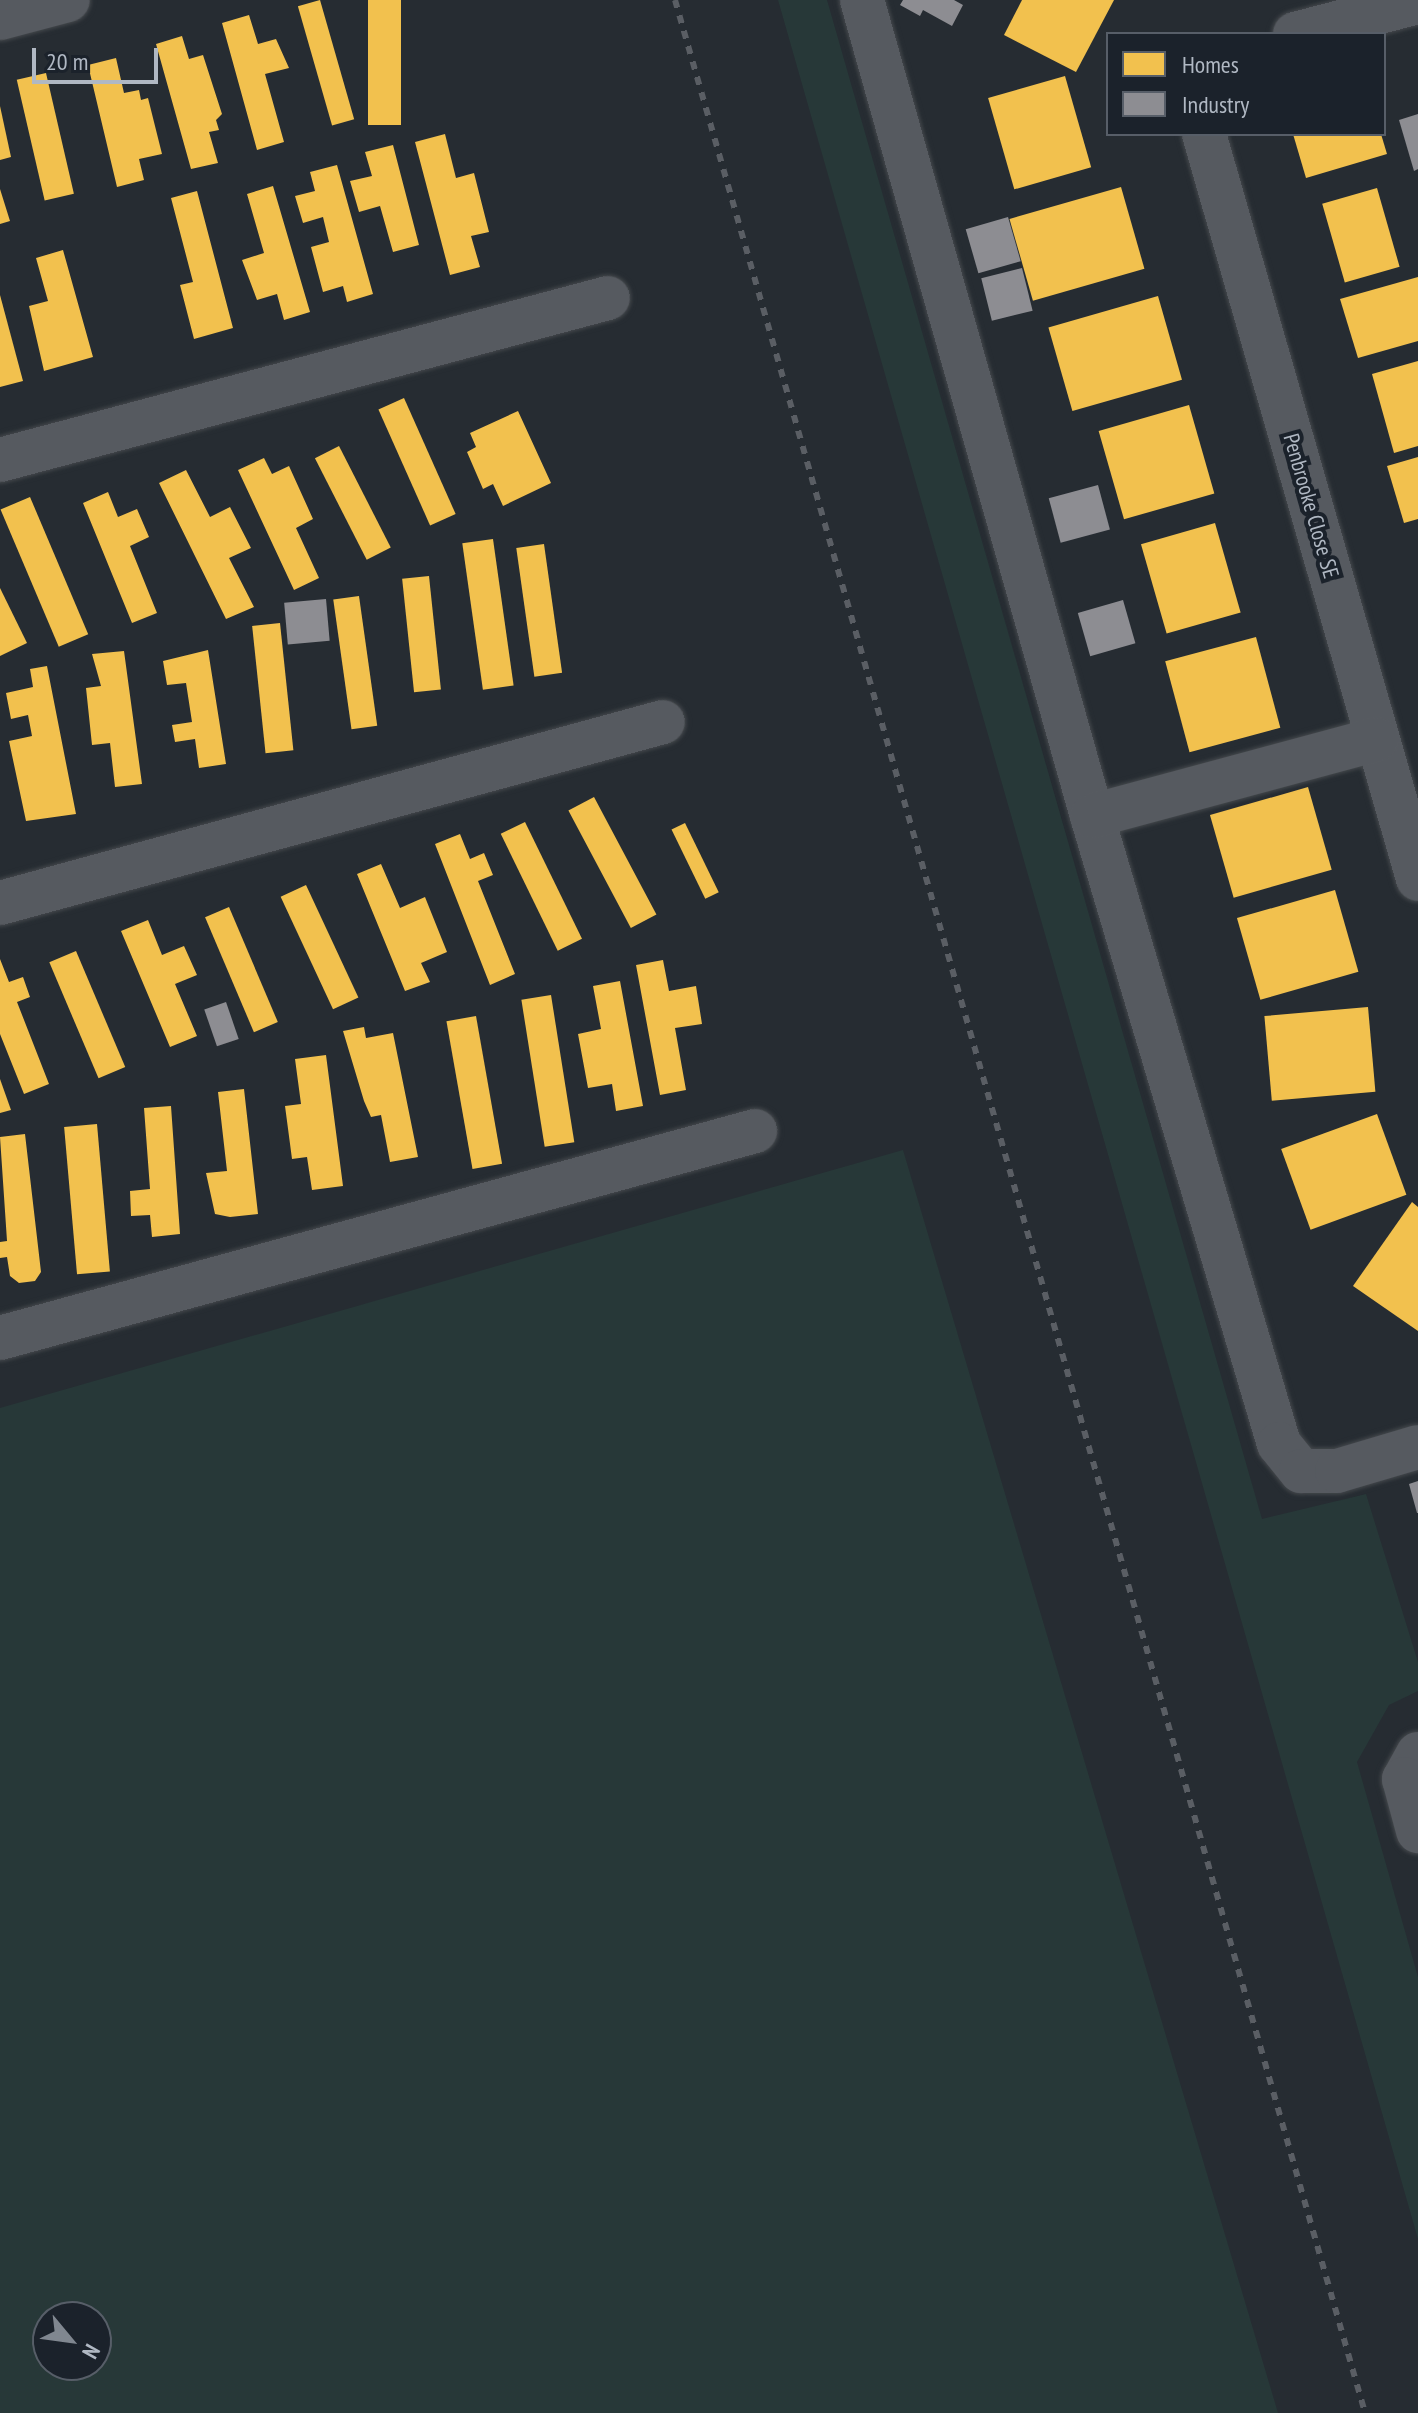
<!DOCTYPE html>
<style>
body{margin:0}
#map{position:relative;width:1418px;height:2413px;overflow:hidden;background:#262c32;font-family:"PT Sans Narrow",sans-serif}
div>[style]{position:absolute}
.green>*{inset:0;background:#273838}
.homes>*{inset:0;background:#f2c14e;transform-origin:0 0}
.industry>*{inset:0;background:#8d8d92;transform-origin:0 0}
.roads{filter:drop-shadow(0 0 2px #44484c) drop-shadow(0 0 2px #44484c)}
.minor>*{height:44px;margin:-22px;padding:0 22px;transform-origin:22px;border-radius:22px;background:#565a60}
.rail>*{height:6px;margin-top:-3px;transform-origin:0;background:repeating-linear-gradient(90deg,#5a5e64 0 8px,transparent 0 16px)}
span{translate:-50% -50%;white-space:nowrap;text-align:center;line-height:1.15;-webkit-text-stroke:8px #1b222b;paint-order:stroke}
.street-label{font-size:22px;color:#b0b8c3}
.legend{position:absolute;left:1106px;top:32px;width:280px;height:104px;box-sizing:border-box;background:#1b222b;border:2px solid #575e68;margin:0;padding:10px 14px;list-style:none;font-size:24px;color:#b0b8c3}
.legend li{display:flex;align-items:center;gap:16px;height:40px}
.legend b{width:40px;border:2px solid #575e68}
.north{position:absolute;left:32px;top:2301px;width:80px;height:80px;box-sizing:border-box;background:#1b222b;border:2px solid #575e68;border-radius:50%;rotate:119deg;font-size:22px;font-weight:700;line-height:32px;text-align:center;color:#b0b8c3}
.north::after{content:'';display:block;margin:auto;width:28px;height:36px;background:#808790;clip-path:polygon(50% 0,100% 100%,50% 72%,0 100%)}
.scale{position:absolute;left:32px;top:48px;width:126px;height:36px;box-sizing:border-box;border:4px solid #b0b8c3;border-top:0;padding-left:10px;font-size:24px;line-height:28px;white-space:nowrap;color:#b0b8c3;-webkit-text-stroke:6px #1b222b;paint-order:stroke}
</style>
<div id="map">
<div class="green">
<i style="clip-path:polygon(778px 0,827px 0,1262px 1519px,1366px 1494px,1418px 1662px,1418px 1691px,1389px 1705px,1357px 1762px,1418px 1977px,1418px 2239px)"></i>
<i style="clip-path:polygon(evenodd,903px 1150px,1278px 2413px,0 2413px,0 1408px,903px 1150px,48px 2317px,96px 2317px,96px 2365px,48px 2365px,48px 2317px)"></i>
</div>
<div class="homes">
<i style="left:320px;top:0;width:124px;height:23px;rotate:74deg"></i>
<i style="left:368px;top:0;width:33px;height:125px"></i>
<i style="clip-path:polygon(1022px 0,1114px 0,1076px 72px,1004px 35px)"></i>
<i style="clip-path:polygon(249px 15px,258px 44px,276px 39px,289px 68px,265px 74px,284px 142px,257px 150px,222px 23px)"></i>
<i style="clip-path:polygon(182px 36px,189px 59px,203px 55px,222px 114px,216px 120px,219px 130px,209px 132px,218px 163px,191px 169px,156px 44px)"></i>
<i style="clip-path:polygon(116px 58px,124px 93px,139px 90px,141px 100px,148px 98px,162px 154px,139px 159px,144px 180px,117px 187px,88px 65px)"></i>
<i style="left:46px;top:73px;width:124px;height:30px;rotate:77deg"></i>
<i style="left:1065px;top:76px;width:95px;height:80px;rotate:74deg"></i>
<i style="clip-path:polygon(0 106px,11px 157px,0 160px)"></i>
<i style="clip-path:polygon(445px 134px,456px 178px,474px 173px,489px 232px,471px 236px,480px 267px,450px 275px,415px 142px)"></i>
<i style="clip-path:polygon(1293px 134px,1381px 134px,1387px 154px,1306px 178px)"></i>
<i style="clip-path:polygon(393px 145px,419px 245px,393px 252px,380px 206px,359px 212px,350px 181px,372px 176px,365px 152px)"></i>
<i style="clip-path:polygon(337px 165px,373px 294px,347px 302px,343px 286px,323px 292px,311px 247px,329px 242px,323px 217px,303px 223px,295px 196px,315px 191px,310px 172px)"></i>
<i style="clip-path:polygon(273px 186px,310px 312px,284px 320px,277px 294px,257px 300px,242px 260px,264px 253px,247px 194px)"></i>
<i style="left:1121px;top:187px;width:85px;height:116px;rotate:74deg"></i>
<i style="left:1377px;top:188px;width:82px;height:57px;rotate:74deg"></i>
<i style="clip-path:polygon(0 189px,10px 221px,0 224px)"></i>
<i style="clip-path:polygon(197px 191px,233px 328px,194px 339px,180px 285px,193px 282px,171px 198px)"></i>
<i style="clip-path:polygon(63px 250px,93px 357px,44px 371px,29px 306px,48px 301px,36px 258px)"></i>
<i style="clip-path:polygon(1418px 277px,1418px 341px,1358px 358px,1340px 299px)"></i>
<i style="clip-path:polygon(0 295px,23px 381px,0 387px)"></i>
<i style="left:1158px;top:296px;width:87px;height:114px;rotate:74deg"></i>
<i style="clip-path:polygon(1418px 361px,1418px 446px,1394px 453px,1372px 374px)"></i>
<i style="left:404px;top:398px;width:127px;height:28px;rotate:66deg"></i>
<i style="left:1189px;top:405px;width:92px;height:94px;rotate:74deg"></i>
<i style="clip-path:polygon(518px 411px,551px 483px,503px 506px,493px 484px,483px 489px,467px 452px,476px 447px,470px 433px)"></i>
<i style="left:339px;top:446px;width:114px;height:27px;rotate:63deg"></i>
<i style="clip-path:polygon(1418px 457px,1418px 519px,1404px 523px,1387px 466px)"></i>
<i style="clip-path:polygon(264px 458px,272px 474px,289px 466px,313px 519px,296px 528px,319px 578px,294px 590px,238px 470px)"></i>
<i style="clip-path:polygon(186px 470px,210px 517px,230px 507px,251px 548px,229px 558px,254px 607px,226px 619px,159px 483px)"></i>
<i style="clip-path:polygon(108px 492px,118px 517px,137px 509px,149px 537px,130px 546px,157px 613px,132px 623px,83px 503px)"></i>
<i style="left:30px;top:497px;width:149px;height:32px;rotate:67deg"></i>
<i style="left:1215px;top:523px;width:93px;height:77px;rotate:74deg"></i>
<i style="left:493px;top:539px;width:148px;height:31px;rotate:82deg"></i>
<i style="left:544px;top:544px;width:130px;height:28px;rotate:82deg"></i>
<i style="left:429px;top:576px;width:114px;height:27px;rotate:84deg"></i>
<i style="clip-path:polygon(0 588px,27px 643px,0 656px)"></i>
<i style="left:359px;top:596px;width:131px;height:26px;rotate:82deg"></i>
<i style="left:280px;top:623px;width:128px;height:28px;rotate:84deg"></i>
<i style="left:1256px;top:637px;width:94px;height:94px;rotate:75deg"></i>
<i style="clip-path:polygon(208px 650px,226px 764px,199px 768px,195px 739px,175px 742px,172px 725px,192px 722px,186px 683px,167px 685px,163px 661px)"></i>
<i style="clip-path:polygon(124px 651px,142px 784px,115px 787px,110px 743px,92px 745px,86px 688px,101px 686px,92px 654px)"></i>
<i style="clip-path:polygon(47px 666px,76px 814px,26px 821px,9px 741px,32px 736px,28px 715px,11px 719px,6px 693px,33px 687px,30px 669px)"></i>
<i style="left:1308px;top:787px;width:86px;height:102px;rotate:74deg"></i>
<i style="left:594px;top:797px;width:133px;height:29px;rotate:62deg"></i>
<i style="left:525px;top:822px;width:130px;height:27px;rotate:64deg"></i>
<i style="left:685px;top:823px;width:77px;height:15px;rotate:64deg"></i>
<i style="clip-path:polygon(460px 834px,470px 859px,484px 853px,493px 875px,478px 881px,515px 974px,490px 985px,435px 844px)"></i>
<i style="clip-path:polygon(381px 864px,400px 908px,425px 897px,447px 952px,421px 963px,430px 982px,405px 991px,357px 874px)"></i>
<i style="left:306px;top:885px;width:124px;height:28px;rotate:65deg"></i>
<i style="left:1335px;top:890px;width:85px;height:102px;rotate:74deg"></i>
<i style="left:229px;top:907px;width:125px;height:26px;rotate:67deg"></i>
<i style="clip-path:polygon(148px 920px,162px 955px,184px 946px,197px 975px,175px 984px,197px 1036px,170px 1047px,121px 931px)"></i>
<i style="left:76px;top:951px;width:126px;height:29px;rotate:67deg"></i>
<i style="clip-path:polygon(0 959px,9px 982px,23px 977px,30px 997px,17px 1002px,49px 1084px,24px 1094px,0 1034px)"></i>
<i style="clip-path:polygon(663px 960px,669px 991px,696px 986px,702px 1024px,675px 1028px,686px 1090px,660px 1095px,636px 965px)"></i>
<i style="clip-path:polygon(620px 981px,643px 1106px,616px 1111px,612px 1084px,588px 1088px,578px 1034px,601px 1029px,593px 986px)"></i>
<i style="left:551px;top:995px;width:149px;height:30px;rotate:81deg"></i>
<i style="left:1368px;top:1007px;width:85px;height:104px;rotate:85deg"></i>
<i style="left:476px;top:1016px;width:150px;height:30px;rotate:80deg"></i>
<i style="clip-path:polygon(364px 1027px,366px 1038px,393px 1033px,418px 1157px,390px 1162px,381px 1115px,371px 1117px,364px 1101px,343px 1031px)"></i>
<i style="clip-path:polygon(326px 1055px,343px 1186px,312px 1190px,307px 1157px,292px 1159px,285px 1106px,301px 1104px,295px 1059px)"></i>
<i style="clip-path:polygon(0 1079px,11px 1110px,0 1113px)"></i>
<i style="clip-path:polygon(244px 1089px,258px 1214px,230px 1217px,215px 1214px,206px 1173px,227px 1171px,218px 1092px)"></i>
<i style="clip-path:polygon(171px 1106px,180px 1234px,152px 1237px,150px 1215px,131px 1216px,130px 1191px,150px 1189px,144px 1108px)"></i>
<i style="left:1377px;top:1114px;width:86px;height:102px;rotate:70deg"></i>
<i style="left:97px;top:1124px;width:148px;height:33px;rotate:85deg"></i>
<i style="clip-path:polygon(25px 1134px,41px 1272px,35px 1281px,19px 1283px,10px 1276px,7px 1257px,0 1258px,0 1242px,7px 1241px,0 1137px)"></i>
<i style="clip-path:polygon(1412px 1202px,1418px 1207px,1418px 1331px,1353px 1286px)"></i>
</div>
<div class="industry">
<i style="clip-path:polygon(903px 0,954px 0,963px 5px,952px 26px,923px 10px,920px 16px,900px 5px)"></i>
<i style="clip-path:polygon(1418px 114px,1418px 169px,1414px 171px,1399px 120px)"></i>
<i style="left:1008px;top:217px;width:46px;height:44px;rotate:74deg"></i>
<i style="left:1022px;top:268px;width:44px;height:42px;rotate:76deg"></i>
<i style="left:1098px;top:485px;width:46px;height:51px;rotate:75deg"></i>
<i style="left:326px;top:599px;width:42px;height:42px;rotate:85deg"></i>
<i style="left:1123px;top:600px;width:45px;height:47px;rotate:74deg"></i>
<i style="left:226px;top:1002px;width:39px;height:23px;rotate:71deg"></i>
<i style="clip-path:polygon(1418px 1481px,1418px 1513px,1417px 1513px,1409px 1484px)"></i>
</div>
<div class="roads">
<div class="minor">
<i style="left:862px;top:0;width:848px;rotate:74.26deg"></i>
<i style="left:1092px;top:816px;width:655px;rotate:73.42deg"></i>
<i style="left:1279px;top:1444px;width:35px;rotate:51deg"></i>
<i style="left:1301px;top:1471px;width:36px"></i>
<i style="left:1337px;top:1471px;width:84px;rotate:-16.5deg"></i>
<i style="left:0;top:18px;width:70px;rotate:-14.8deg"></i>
<i style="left:1295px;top:34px;width:127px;rotate:-14.6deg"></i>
<i style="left:1204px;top:134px;width:775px;rotate:73.97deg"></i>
<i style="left:0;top:460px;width:629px;rotate:-14.92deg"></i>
<i style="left:1092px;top:816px;width:295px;rotate:-15.1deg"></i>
<i style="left:0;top:903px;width:687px;rotate:-15.27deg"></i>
<i style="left:0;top:1338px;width:783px;rotate:-15.33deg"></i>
<i style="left:1418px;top:1754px;width:29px;rotate:119deg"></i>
<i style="left:1404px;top:1779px;width:54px;rotate:74.9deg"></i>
</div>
</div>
<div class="rail">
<i style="left:675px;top:0;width:2510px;rotate:74.04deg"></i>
</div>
<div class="street-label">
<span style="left:1311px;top:506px;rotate:74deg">Penbrooke Close SE</span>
</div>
<ul class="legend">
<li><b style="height:22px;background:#f2c14e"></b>Homes</li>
<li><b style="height:22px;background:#8d8d92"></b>Industry</li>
</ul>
<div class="north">N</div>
<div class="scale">20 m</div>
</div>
